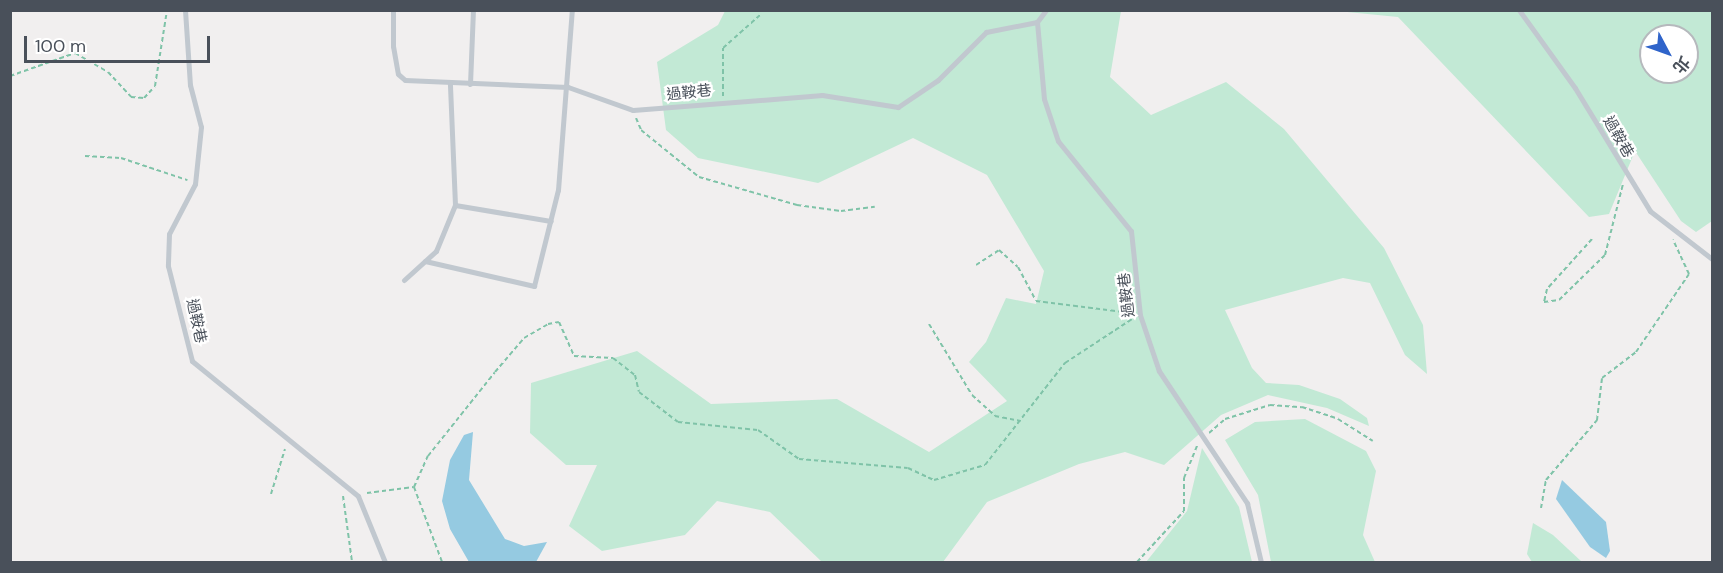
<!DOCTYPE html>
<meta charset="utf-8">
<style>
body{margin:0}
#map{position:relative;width:1723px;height:573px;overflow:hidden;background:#f1efef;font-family:"DM Sans","Noto Sans TC",sans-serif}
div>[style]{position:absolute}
.green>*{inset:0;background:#c2e9d5}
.water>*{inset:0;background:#95cae1}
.path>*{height:2px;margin-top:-1px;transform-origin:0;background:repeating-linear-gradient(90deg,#7fc3a8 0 4.5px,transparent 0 7.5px)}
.lane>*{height:5px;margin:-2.5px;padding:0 2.5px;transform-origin:2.5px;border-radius:2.5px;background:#c1c8cf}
span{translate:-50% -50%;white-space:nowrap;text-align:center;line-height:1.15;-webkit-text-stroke:4.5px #fff;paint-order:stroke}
.street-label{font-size:15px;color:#49505a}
.frame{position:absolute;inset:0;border:12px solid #49505a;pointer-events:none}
.north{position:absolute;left:1639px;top:24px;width:60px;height:60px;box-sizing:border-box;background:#fff;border:2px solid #b6b9bd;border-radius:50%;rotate:131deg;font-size:16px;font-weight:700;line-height:24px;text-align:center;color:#49505a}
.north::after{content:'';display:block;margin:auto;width:21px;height:27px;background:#2f64ca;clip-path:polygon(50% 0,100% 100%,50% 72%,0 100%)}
.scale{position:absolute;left:24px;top:36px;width:186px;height:27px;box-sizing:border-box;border:3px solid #49505a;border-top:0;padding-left:8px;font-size:18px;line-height:21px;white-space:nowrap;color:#49505a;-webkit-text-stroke:4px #fff;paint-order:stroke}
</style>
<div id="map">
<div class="green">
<i style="clip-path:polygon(725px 11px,1121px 11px,1110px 77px,1151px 115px,1226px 82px,1284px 129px,1384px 248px,1423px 325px,1427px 374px,1405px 355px,1370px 283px,1343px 278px,1225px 310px,1252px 368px,1266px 383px,1299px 385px,1340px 399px,1367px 418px,1369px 426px,1327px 408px,1268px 395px,1221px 415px,1164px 465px,1125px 452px,1079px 464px,987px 502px,943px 562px,822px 562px,770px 512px,717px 501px,685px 535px,602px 551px,569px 526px,597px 465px,566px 465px,530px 433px,531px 383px,637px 351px,711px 404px,837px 399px,929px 452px,1007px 401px,969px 362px,986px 342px,1006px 298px,1036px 304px,1044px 271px,987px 175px,913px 138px,818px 183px,698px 158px,666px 130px,657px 62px,718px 25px)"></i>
<i style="clip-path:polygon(evenodd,1337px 11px,1712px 11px,1712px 221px,1696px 232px,1681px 221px,1635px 151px,1609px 214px,1589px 217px,1398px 17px,1337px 11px,1651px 36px,1687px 36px,1687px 72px,1651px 72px,1651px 36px)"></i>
<i style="clip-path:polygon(1305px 419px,1366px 451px,1376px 471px,1363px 535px,1375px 562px,1271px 562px,1258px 495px,1225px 440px,1255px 422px)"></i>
<i style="clip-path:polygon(1202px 448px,1239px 507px,1252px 562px,1146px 562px,1187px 511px)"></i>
<i style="clip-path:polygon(1533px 523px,1553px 535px,1582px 562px,1532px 562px,1527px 554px)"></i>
</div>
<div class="water">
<i style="clip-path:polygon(473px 432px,469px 480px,505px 539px,524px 546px,547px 542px,536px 562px,469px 562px,450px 529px,442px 501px,450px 460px,464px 435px)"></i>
<i style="clip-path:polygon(1562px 480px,1606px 522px,1610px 551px,1606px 558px,1590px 547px,1556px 499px)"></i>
</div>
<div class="path">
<i style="left:10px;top:76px;width:69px;rotate:-19.5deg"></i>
<i style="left:75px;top:53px;width:38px;rotate:30deg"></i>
<i style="left:108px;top:72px;width:34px;rotate:47deg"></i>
<i style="left:131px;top:97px;width:13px;rotate:4deg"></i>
<i style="left:144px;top:98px;width:16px;rotate:-47deg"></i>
<i style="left:155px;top:86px;width:77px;rotate:-81deg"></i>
<i style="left:723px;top:96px;width:48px;rotate:-90deg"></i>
<i style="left:723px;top:48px;width:50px;rotate:-41.7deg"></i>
<i style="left:636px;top:118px;width:13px;rotate:67deg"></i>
<i style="left:641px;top:130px;width:75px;rotate:39deg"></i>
<i style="left:699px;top:177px;width:102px;rotate:15.9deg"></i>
<i style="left:797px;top:205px;width:44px;rotate:7.8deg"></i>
<i style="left:841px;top:211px;width:34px;rotate:-7deg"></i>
<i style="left:85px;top:156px;width:36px;rotate:3deg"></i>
<i style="left:121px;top:158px;width:70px;rotate:18.4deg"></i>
<i style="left:1592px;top:239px;width:67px;rotate:132deg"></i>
<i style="left:1547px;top:289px;width:13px;rotate:103deg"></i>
<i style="left:1544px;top:302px;width:15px;rotate:-8deg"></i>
<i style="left:1559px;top:300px;width:64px;rotate:-44.4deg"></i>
<i style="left:1605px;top:255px;width:73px;rotate:-75.8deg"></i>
<i style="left:976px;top:265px;width:27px;rotate:-33deg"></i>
<i style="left:999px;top:250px;width:25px;rotate:42deg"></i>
<i style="left:1018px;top:267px;width:38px;rotate:62deg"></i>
<i style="left:1036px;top:301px;width:96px;rotate:7.2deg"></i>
<i style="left:929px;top:324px;width:83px;rotate:58.8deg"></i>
<i style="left:972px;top:395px;width:31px;rotate:42deg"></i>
<i style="left:995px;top:416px;width:26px;rotate:11deg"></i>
<i style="left:1209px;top:433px;width:21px;rotate:-41deg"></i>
<i style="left:1225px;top:419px;width:47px;rotate:-17.3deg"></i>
<i style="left:1270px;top:405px;width:32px;rotate:4deg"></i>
<i style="left:1302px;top:407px;width:38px;rotate:18deg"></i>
<i style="left:1338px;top:419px;width:41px;rotate:32.2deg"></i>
<i style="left:414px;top:487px;width:80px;rotate:69.5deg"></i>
<i style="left:367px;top:493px;width:47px;rotate:-7.3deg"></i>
<i style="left:414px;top:487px;width:34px;rotate:-66deg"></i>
<i style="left:428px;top:456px;width:107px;rotate:-51.4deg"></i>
<i style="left:495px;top:372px;width:45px;rotate:-49.5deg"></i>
<i style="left:524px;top:338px;width:28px;rotate:-30deg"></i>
<i style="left:548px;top:324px;width:11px;rotate:-10deg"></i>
<i style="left:559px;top:322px;width:37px;rotate:66deg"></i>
<i style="left:574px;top:356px;width:39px;rotate:3deg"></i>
<i style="left:613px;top:358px;width:28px;rotate:38deg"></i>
<i style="left:635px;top:375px;width:17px;rotate:77deg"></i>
<i style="left:639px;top:392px;width:49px;rotate:37.6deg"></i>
<i style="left:678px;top:422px;width:80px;rotate:5.7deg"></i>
<i style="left:758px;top:430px;width:50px;rotate:35.3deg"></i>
<i style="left:799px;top:459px;width:109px;rotate:4.7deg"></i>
<i style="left:908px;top:468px;width:29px;rotate:25deg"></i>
<i style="left:934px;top:480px;width:53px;rotate:-16.4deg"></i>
<i style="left:985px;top:465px;width:130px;rotate:-51.9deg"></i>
<i style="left:1065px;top:363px;width:80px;rotate:-33.3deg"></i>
<i style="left:271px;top:494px;width:47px;rotate:-72.7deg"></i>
<i style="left:343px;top:496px;width:67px;rotate:82.2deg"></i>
<i style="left:1541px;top:508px;width:28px;rotate:-80deg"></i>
<i style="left:1546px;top:480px;width:79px;rotate:-49.6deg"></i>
<i style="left:1597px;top:420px;width:42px;rotate:-83.2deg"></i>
<i style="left:1602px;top:378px;width:43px;rotate:-37.4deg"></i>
<i style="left:1636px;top:352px;width:94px;rotate:-55.8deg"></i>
<i style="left:1689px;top:274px;width:38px;rotate:-115deg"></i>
<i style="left:1137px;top:562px;width:69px;rotate:-47.3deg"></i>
<i style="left:1184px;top:511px;width:33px;rotate:-90deg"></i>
<i style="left:1184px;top:478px;width:35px;rotate:-68deg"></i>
</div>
<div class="lane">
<i style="left:185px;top:10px;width:75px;rotate:86.2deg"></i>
<i style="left:190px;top:85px;width:43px;rotate:75.3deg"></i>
<i style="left:201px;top:127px;width:57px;rotate:96deg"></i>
<i style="left:195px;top:184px;width:56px;rotate:117.5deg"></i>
<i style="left:169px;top:234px;width:32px;rotate:92deg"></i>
<i style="left:168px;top:266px;width:98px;rotate:75.8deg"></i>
<i style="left:192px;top:361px;width:214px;rotate:39.1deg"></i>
<i style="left:358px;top:496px;width:71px;rotate:67.8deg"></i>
<i style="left:393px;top:10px;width:36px;rotate:90deg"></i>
<i style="left:393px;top:46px;width:28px;rotate:80deg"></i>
<i style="left:398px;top:74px;width:9px;rotate:41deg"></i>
<i style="left:405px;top:80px;width:163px;rotate:2.5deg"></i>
<i style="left:568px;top:87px;width:69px;rotate:19.5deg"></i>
<i style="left:633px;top:110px;width:190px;rotate:-4.5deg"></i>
<i style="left:822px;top:95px;width:77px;rotate:9deg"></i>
<i style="left:898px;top:107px;width:48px;rotate:-34deg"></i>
<i style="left:938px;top:80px;width:68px;rotate:-45deg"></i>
<i style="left:986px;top:32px;width:52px;rotate:-11.1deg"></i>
<i style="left:1037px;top:22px;width:15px;rotate:-53deg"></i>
<i style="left:1519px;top:10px;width:96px;rotate:54.3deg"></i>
<i style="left:1575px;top:88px;width:144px;rotate:58.6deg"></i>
<i style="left:1650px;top:211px;width:78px;rotate:37.7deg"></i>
<i style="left:1037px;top:22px;width:77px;rotate:84.8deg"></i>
<i style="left:1044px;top:99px;width:44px;rotate:71.6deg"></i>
<i style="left:1058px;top:141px;width:116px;rotate:51deg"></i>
<i style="left:1131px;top:231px;width:84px;rotate:83.9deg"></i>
<i style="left:1140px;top:315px;width:59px;rotate:71.3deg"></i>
<i style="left:1159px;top:371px;width:159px;rotate:56.3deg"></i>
<i style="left:1247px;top:503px;width:61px;rotate:76.7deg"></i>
<i style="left:470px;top:84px;width:74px;rotate:-87.7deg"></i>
<i style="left:455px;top:205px;width:97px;rotate:9.5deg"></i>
<i style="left:425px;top:261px;width:112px;rotate:12.9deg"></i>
<i style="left:534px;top:286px;width:99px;rotate:-76deg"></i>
<i style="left:558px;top:190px;width:181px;rotate:-85.6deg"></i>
<i style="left:404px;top:280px;width:43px;rotate:-42.2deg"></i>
<i style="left:436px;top:251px;width:50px;rotate:-67.6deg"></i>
<i style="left:455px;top:205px;width:121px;rotate:-92.4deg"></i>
</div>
<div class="street-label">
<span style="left:689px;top:93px;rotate:-6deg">過鞍巷</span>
<span style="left:1618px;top:137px;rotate:60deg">過鞍巷</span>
<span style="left:1127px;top:295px;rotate:-97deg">過鞍巷</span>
<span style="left:196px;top:321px;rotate:78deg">過鞍巷</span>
</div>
<div class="frame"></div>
<div class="north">北</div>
<div class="scale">100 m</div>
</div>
